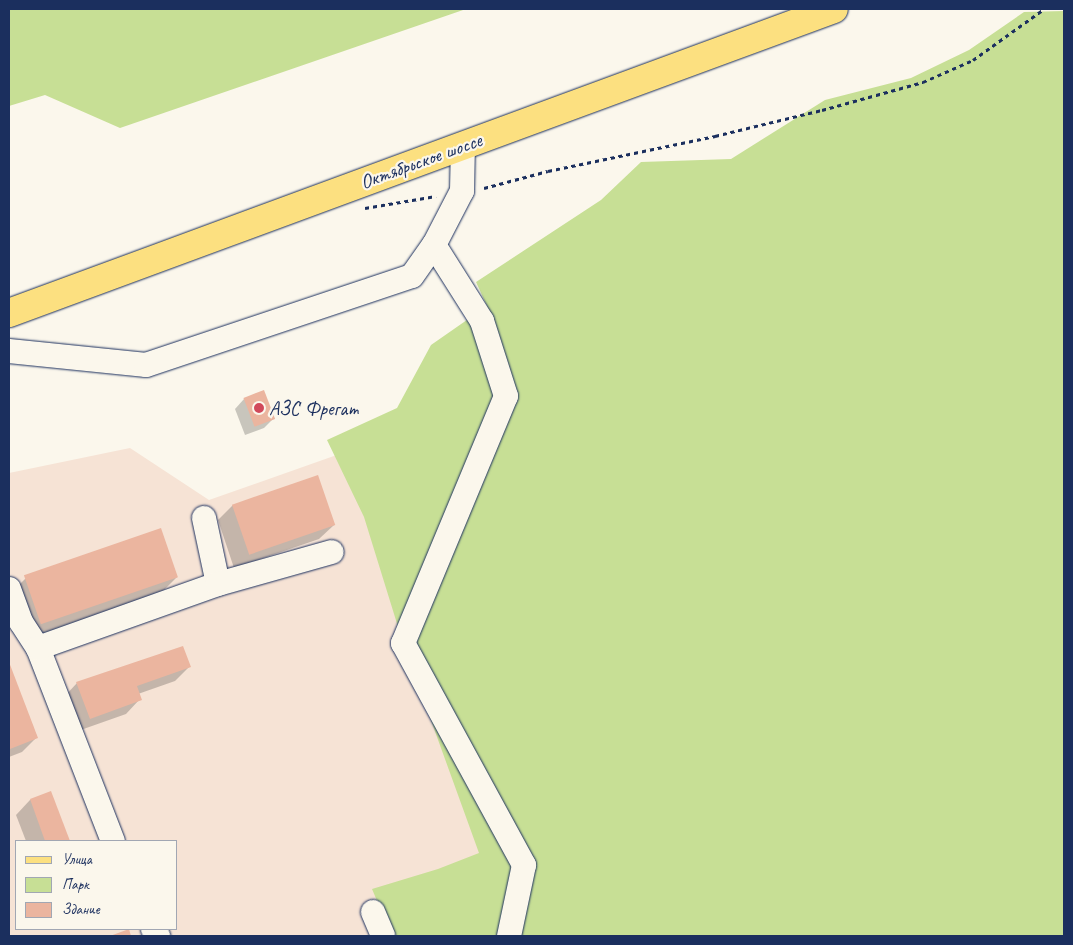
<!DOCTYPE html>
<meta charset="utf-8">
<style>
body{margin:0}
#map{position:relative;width:1073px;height:945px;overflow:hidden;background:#fbf7ec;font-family:Caveat,sans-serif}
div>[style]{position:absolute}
.built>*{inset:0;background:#f6e3d5}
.green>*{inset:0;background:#c7df95}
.shadow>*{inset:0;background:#0003}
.building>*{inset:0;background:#ebb59f;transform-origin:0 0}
.path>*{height:3px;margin-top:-1.5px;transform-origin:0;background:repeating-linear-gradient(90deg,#1b2f5e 0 4px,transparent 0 8px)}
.roads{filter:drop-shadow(0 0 1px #1b2f5e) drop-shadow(0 0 1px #1b2f5e)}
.minor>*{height:24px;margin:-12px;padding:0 12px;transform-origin:12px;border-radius:12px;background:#fbf7ec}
.major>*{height:28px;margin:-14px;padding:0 14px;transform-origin:14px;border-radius:14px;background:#fce080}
.dots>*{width:14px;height:14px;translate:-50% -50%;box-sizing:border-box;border:2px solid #fbf7ec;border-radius:50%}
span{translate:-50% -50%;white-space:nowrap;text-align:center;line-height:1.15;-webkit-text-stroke:4.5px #fbf7ec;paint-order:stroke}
.street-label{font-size:20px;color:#1b2f5e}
.poi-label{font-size:20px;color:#1b2f5e}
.left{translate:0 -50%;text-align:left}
.frame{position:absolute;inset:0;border:10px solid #1b2f5e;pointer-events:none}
.legend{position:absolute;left:15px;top:840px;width:162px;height:90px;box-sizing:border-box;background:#fbf7ec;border:1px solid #a1a7b3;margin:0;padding:6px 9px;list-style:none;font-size:15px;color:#1b2f5e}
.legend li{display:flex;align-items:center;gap:10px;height:25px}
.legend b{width:25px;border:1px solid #a1a7b3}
</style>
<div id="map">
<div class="built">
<i style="clip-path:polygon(evenodd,130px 448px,209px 500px,348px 451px,522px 936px,9px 936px,9px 473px,130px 448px,16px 841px,176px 841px,176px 929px,16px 929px,16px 841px)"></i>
</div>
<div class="green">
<i style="clip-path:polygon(9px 9px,466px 9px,120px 128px,45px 95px,9px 106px)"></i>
<i style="clip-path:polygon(1064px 11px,1064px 936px,392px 936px,372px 889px,438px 869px,479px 853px,403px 643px,364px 517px,327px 440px,397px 408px,431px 345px,487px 306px,476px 282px,601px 200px,641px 162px,731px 159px,825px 100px,911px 78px,969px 50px,1024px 12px)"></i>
</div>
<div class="shadow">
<i style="clip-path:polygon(244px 399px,274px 418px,264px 428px,245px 435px,235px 409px)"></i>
<i style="clip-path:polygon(233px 505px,334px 525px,319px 539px,234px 568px,218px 520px)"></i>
<i style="clip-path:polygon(177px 577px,158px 596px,23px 644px,9px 595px,25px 579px)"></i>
<i style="clip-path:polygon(9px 665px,37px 737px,22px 752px,9px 757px)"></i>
<i style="clip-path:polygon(190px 666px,175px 681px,138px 694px,140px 699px,126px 714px,75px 732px,63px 698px,77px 683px)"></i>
<i style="clip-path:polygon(50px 793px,68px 841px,26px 841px,16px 815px,30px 800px)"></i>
</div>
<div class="building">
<i style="left:264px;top:390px;width:31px;height:22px;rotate:69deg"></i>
<i style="left:318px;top:475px;width:53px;height:91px;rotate:71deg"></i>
<i style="left:161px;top:528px;width:52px;height:145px;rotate:71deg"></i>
<i style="clip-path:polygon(183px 646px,191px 667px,137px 686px,142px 700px,90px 719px,76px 682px)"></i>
<i style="clip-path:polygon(9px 662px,38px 738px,10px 749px,9px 746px)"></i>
<i style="clip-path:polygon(51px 791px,70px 841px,45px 841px,30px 799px)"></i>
<i style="clip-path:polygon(129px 929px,131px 936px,110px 936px)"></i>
</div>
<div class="path">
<i style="left:484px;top:188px;width:66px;rotate:-14.9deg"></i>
<i style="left:548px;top:171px;width:171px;rotate:-11.8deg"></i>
<i style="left:715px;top:136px;width:110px;rotate:-13.7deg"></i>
<i style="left:822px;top:110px;width:105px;rotate:-15.5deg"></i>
<i style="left:923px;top:82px;width:55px;rotate:-23.7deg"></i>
<i style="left:973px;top:60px;width:87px;rotate:-35.7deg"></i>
<i style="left:365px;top:208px;width:72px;rotate:-9.6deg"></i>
</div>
<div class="roads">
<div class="minor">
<i style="left:434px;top:245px;width:90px;rotate:57.7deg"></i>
<i style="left:482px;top:321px;width:79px;rotate:72.3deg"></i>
<i style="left:506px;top:396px;width:268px;rotate:112.6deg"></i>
<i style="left:403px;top:643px;width:253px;rotate:61.4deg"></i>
<i style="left:524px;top:865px;width:73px;rotate:101.9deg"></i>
<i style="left:9px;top:351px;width:138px;rotate:5.8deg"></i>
<i style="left:146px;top:365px;width:280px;rotate:-18.5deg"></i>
<i style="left:412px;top:276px;width:38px;rotate:-55deg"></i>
<i style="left:434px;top:245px;width:61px;rotate:-62.6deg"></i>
<i style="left:462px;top:191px;width:46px;rotate:-88.8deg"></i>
<i style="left:204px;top:518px;width:67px;rotate:78deg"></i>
<i style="left:9px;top:589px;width:35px;rotate:70deg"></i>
<i style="left:21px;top:622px;width:31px;rotate:57deg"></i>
<i style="left:38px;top:648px;width:207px;rotate:68.8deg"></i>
<i style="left:38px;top:648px;width:191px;rotate:-19.6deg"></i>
<i style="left:218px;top:584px;width:118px;rotate:-15.7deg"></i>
<i style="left:373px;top:912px;width:26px;rotate:67deg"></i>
<i style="left:153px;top:929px;width:9px;rotate:54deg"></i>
</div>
<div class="major">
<i style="left:9px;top:313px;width:879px;rotate:-20.23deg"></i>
</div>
</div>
<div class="dots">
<i style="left:259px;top:408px;background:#d1495b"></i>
</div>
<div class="street-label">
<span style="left:421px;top:161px;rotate:-20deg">Октябрьское шоссе</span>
</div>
<div class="poi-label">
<span class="left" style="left:269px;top:408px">АЗС Фрегат</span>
</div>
<div class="frame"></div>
<ul class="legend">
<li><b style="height:6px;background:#fce080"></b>Улица</li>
<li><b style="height:14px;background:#c7df95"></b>Парк</li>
<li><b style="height:14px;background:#ebb59f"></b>Здание</li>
</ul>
</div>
